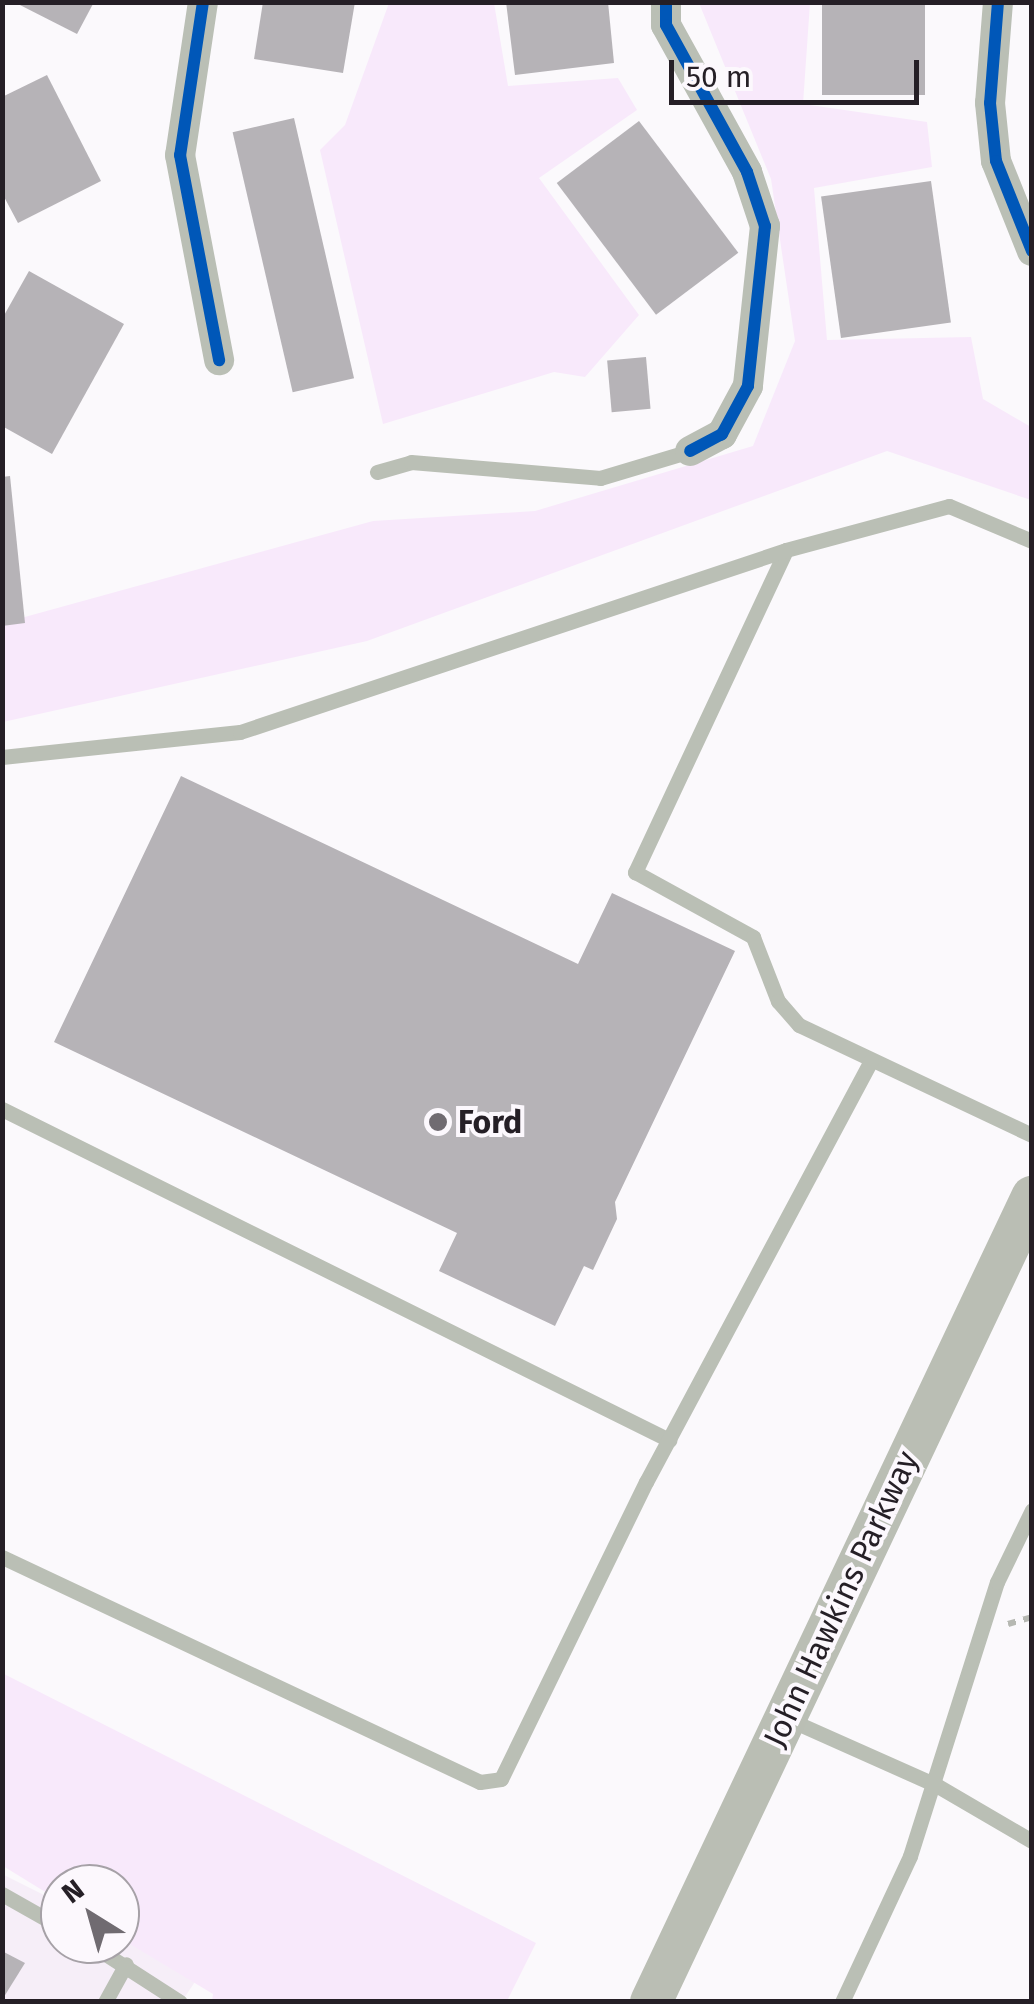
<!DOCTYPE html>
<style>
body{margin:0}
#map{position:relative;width:1034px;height:2004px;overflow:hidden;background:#fbf9fc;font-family:"Fira Sans",sans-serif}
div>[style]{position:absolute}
.built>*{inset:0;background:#f6eef8}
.green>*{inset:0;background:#f8e9fb}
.building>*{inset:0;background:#b6b3b7;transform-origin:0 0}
.path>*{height:6px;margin-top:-3px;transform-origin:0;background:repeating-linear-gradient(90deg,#b6b8b2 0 8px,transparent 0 16px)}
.lane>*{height:15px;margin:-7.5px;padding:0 7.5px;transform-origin:7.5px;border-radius:7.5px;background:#babfb5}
.street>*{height:30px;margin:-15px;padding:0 15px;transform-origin:15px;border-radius:15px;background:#babfb5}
.secondary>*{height:42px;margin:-21px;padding:0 21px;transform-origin:21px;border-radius:21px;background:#babeb4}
.cycleway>*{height:12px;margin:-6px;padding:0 6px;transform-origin:6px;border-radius:6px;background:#0057b8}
.dots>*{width:28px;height:28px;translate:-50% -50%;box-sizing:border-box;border:5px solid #fcf8fd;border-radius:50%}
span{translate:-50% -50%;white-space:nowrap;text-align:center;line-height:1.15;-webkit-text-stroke:8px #fcf8fd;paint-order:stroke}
.poi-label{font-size:32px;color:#251f26;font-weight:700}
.left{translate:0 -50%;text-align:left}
.street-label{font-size:32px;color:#251f26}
.frame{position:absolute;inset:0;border:5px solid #251f26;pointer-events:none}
.north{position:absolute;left:40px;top:1864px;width:100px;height:100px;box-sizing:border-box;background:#fcf8fd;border:2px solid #a6a1a7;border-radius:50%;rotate:323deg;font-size:28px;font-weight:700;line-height:40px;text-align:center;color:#251f26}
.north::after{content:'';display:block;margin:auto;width:35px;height:45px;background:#706b71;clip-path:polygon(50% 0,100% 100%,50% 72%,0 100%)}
.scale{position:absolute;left:669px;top:60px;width:250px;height:45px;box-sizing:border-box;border:5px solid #251f26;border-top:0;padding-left:12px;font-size:30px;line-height:35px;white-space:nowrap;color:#251f26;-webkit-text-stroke:8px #fcf8fd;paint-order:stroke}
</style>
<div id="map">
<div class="built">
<i style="clip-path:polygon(2px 1874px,60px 1903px,60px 1944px,120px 1944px,120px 1935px,199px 1976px,182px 2001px,3px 2001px)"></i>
</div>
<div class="green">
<i style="clip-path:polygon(389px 3px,494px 3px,508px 86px,618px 78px,637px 110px,539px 178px,639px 315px,585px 377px,554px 372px,383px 424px,320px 150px,345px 125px)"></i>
<i style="clip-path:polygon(699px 3px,810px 3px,803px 104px,927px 122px,932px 167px,814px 188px,827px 340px,971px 337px,983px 399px,1031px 427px,1031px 500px,887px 451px,367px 641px,3px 722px,3px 623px,373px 521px,535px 511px,753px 446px,795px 341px,771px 179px)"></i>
<i style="clip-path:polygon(2px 1673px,536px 1943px,507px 2001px,212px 2001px,213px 1994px,120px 1938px,120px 1884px,60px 1884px,60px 1901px,3px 1866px)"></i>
</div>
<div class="building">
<i style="clip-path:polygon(14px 2px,94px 2px,77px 34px)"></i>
<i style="clip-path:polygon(263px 2px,355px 2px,343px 73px,254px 59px)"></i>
<i style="clip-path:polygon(506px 2px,608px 2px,614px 63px,515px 75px)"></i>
<i style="left:822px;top:2px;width:103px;height:93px"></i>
<i style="clip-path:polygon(47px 75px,101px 181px,18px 223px,2px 193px,2px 97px)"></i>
<i style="left:294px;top:118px;width:267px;height:63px;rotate:77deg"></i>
<i style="left:639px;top:121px;width:165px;height:103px;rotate:53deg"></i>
<i style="left:931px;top:181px;width:143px;height:111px;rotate:82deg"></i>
<i style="clip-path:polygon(29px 271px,124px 324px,52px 454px,2px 426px,2px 319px)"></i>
<i style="left:646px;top:357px;width:52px;height:39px;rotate:85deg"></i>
<i style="clip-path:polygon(10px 476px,25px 623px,2px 626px,2px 477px)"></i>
<i style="clip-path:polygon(181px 776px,578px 964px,612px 893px,735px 951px,615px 1202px,617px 1219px,593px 1270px,584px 1266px,555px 1326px,439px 1271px,457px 1233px,54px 1042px)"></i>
<i style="clip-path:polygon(2px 1951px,25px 1963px,2px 2000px)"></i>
</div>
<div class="path">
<i style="left:1008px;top:1624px;width:25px;rotate:-16deg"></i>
</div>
<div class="lane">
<i style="left:377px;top:472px;width:35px;rotate:-16deg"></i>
<i style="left:411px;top:462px;width:190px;rotate:4.8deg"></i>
<i style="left:600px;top:478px;width:94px;rotate:-16.7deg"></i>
<i style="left:1032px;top:541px;width:90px;rotate:-157.1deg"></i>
<i style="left:949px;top:506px;width:169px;rotate:164.9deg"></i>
<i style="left:786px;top:550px;width:356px;rotate:115.1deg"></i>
<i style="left:635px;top:872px;width:135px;rotate:28.8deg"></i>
<i style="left:753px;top:937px;width:69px;rotate:68.7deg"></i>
<i style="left:778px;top:1001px;width:32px;rotate:49deg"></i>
<i style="left:799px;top:1025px;width:258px;rotate:25.3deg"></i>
<i style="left:2px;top:757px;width:239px;rotate:-6deg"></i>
<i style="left:240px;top:732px;width:576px;rotate:-18.43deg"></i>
<i style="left:2px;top:1109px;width:745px;rotate:26.39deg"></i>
<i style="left:2px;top:1557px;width:528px;rotate:25.21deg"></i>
<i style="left:480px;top:1782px;width:21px;rotate:-8deg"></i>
<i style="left:501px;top:1779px;width:331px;rotate:-64deg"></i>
<i style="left:646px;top:1482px;width:478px;rotate:-61.9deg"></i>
<i style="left:790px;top:1720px;width:160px;rotate:24deg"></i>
<i style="left:936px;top:1785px;width:111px;rotate:30.3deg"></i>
<i style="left:2px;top:1894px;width:67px;rotate:29.6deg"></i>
<i style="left:90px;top:1944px;width:107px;rotate:32.8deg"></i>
<i style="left:105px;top:2002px;width:43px;rotate:-61.1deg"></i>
<i style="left:842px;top:2002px;width:161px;rotate:-65deg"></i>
<i style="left:910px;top:1856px;width:287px;rotate:-72.4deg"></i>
<i style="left:997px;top:1582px;width:80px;rotate:-64.1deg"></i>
</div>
<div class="street">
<i style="left:203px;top:2px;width:155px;rotate:98.5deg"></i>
<i style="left:180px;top:155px;width:209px;rotate:79.2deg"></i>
<i style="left:666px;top:2px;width:23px;rotate:90deg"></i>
<i style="left:666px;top:25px;width:168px;rotate:61.1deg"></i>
<i style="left:747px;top:172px;width:57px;rotate:71.6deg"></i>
<i style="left:765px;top:226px;width:161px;rotate:96.1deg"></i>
<i style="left:748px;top:386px;width:55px;rotate:118.4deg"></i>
<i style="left:722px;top:434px;width:36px;rotate:152deg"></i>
<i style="left:998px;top:2px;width:101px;rotate:94.5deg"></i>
<i style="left:990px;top:103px;width:58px;rotate:84.1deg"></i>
<i style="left:996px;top:161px;width:97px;rotate:68.2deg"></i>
</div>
<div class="secondary">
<i style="left:651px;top:2002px;width:891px;rotate:-64.67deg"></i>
</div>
<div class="cycleway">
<i style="left:203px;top:2px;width:155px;rotate:98.5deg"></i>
<i style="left:180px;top:155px;width:209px;rotate:79.2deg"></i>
<i style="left:666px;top:2px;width:23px;rotate:90deg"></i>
<i style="left:666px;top:25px;width:168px;rotate:61.1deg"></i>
<i style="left:747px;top:172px;width:57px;rotate:71.6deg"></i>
<i style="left:765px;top:226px;width:161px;rotate:96.1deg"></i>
<i style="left:748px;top:386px;width:55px;rotate:118.4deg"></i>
<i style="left:722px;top:434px;width:36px;rotate:152deg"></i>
<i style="left:998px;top:2px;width:101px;rotate:94.5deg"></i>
<i style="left:990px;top:103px;width:58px;rotate:84.1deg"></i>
<i style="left:996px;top:161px;width:97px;rotate:68.2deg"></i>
</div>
<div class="dots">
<i style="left:438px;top:1122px;background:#706b71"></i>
</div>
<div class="poi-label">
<span class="left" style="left:458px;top:1122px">Ford</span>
</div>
<div class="street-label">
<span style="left:841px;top:1599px;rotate:-65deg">John Hawkins Parkway</span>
</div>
<div class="frame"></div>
<div class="north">N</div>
<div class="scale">50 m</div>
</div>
